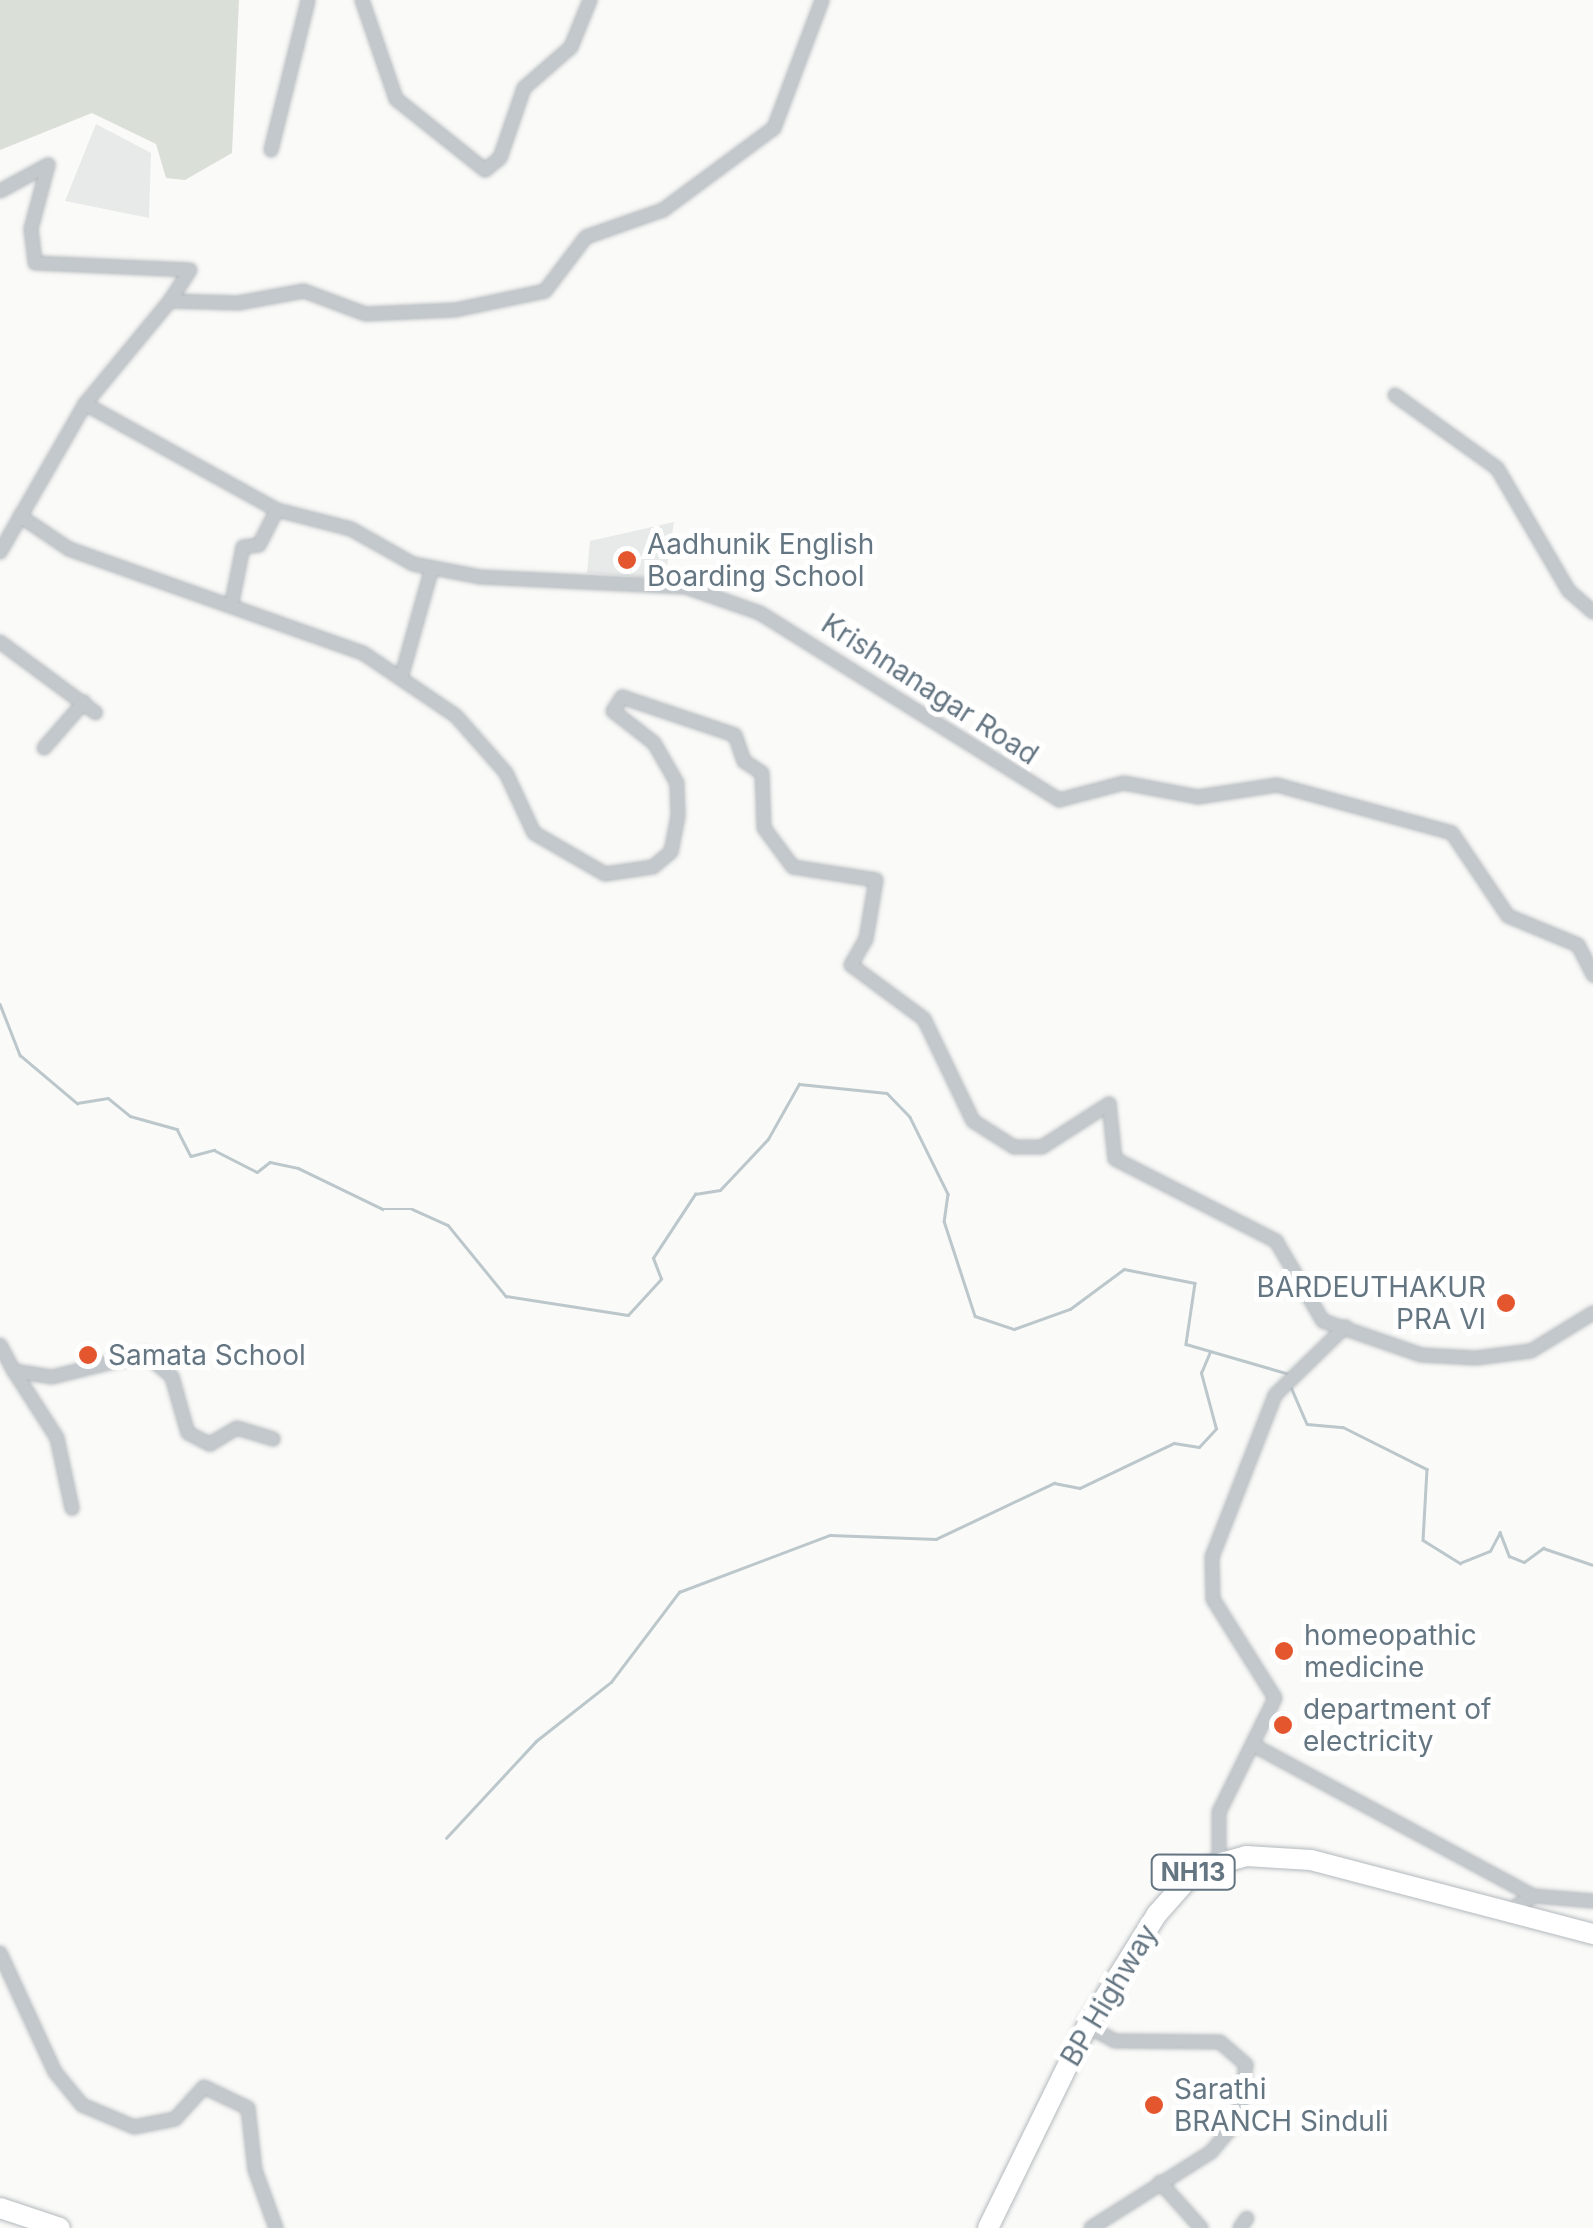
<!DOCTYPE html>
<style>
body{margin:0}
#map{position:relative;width:1593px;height:2228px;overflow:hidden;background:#fafaf8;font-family:Inter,sans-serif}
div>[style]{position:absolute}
.built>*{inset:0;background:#e8e9e9}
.green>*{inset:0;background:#dadfd7}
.stream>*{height:2.5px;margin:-1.25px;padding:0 1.25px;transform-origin:1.25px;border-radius:1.25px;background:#bbc7cb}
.roads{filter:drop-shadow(0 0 2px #b4b9bd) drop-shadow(0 0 2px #b4b9bd)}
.minor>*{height:12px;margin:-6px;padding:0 6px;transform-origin:6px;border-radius:6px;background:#c3c8cc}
.highway>*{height:20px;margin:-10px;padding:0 10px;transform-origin:10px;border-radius:10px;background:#fff}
.dots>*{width:28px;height:28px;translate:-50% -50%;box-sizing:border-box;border:5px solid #fff;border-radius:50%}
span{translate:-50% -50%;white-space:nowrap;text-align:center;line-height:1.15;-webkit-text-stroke:10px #fff;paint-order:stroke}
.shield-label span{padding:2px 8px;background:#fff;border:2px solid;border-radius:8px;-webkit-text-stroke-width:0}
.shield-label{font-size:25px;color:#657683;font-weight:700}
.poi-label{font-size:28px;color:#657683}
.left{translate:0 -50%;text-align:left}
.right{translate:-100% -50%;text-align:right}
.street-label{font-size:28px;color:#657683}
</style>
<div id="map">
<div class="built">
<i style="clip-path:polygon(96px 124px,151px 153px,149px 218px,65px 201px)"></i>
<i style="clip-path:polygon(674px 522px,665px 579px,587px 573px,590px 541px)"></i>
</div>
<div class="green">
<i style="clip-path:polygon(0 0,239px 0,232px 153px,185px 180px,166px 178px,156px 144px,92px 113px,0 150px)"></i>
</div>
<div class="stream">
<i style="left:0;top:1004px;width:55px;rotate:68.6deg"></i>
<i style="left:20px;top:1055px;width:75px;rotate:40.1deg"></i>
<i style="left:77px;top:1103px;width:31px;rotate:-9deg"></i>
<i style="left:108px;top:1098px;width:28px;rotate:39deg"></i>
<i style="left:130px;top:1116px;width:49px;rotate:15.5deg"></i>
<i style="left:177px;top:1129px;width:30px;rotate:63deg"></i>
<i style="left:191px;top:1156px;width:24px;rotate:-15deg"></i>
<i style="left:214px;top:1150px;width:48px;rotate:27.1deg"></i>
<i style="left:257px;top:1172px;width:16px;rotate:-38deg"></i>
<i style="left:270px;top:1162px;width:29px;rotate:12deg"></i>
<i style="left:298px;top:1168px;width:94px;rotate:25.8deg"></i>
<i style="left:383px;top:1209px;width:29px"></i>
<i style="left:412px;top:1209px;width:39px;rotate:24deg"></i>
<i style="left:448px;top:1225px;width:92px;rotate:50.8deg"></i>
<i style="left:506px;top:1296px;width:123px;rotate:8.9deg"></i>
<i style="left:628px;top:1315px;width:49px;rotate:-47.5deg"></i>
<i style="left:661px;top:1279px;width:22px;rotate:-111deg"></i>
<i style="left:653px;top:1258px;width:77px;rotate:-56.7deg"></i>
<i style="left:695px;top:1194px;width:25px;rotate:-9deg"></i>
<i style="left:720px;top:1190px;width:70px;rotate:-46.7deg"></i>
<i style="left:768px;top:1139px;width:63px;rotate:-60.6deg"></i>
<i style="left:799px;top:1084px;width:88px;rotate:5.8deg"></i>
<i style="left:887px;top:1093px;width:33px;rotate:46deg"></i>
<i style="left:910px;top:1117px;width:86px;rotate:63.7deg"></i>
<i style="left:948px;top:1194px;width:27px;rotate:98deg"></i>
<i style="left:944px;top:1221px;width:100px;rotate:71.9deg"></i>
<i style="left:975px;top:1316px;width:41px;rotate:18.4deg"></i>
<i style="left:1014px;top:1329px;width:59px;rotate:-19.7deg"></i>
<i style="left:1070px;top:1309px;width:67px;rotate:-36.5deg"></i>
<i style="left:1124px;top:1269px;width:72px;rotate:11.2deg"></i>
<i style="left:1195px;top:1283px;width:62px;rotate:98.4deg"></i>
<i style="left:1186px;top:1344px;width:107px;rotate:16.2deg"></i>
<i style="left:1291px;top:1387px;width:40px;rotate:66.6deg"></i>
<i style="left:1307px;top:1424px;width:36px;rotate:5deg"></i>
<i style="left:1343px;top:1427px;width:94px;rotate:26.6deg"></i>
<i style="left:1427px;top:1469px;width:71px;rotate:93.2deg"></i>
<i style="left:1423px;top:1540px;width:44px;rotate:31.9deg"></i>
<i style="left:1460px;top:1563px;width:32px;rotate:-22deg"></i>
<i style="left:1490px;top:1551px;width:21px;rotate:-62deg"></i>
<i style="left:1500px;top:1532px;width:26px;rotate:69deg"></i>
<i style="left:1509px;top:1556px;width:16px;rotate:22deg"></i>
<i style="left:1524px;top:1562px;width:24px;rotate:-36deg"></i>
<i style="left:1543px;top:1548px;width:53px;rotate:18.8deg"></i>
<i style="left:446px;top:1838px;width:132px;rotate:-47.1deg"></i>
<i style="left:536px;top:1741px;width:95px;rotate:-38.2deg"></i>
<i style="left:611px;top:1682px;width:113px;rotate:-52.9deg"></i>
<i style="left:679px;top:1592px;width:161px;rotate:-20.7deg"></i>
<i style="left:830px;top:1535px;width:106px;rotate:2.2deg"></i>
<i style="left:936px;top:1539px;width:131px;rotate:-25.4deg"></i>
<i style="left:1054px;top:1483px;width:26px;rotate:11deg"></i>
<i style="left:1080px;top:1488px;width:104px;rotate:-25.6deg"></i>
<i style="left:1174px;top:1443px;width:25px;rotate:9deg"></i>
<i style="left:1199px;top:1447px;width:25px;rotate:-47deg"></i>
<i style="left:1216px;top:1429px;width:58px;rotate:-105deg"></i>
<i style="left:1201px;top:1373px;width:23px;rotate:-67deg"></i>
</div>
<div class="roads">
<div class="minor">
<i style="left:362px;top:0;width:105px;rotate:71deg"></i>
<i style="left:396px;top:99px;width:114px;rotate:38.6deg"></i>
<i style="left:485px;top:170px;width:19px;rotate:-39deg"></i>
<i style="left:500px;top:158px;width:74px;rotate:-71.1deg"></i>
<i style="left:524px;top:88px;width:62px;rotate:-41.1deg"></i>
<i style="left:571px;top:47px;width:51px;rotate:-68deg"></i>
<i style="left:271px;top:150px;width:154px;rotate:-76.1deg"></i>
<i style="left:0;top:191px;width:55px;rotate:-28.4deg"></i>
<i style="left:48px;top:165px;width:66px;rotate:104.9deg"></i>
<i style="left:31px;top:229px;width:34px;rotate:83deg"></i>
<i style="left:35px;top:263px;width:155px;rotate:2.6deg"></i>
<i style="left:190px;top:270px;width:37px;rotate:123deg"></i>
<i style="left:1395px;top:395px;width:125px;rotate:35.6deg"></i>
<i style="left:1497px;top:468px;width:143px;rotate:59.7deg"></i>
<i style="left:1569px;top:591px;width:32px;rotate:41deg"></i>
<i style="left:85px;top:404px;width:219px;rotate:28.9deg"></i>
<i style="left:277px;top:510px;width:76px;rotate:14.4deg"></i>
<i style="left:351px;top:529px;width:71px;rotate:29.4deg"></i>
<i style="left:413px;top:564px;width:68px;rotate:11deg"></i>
<i style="left:480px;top:577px;width:206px;rotate:2.8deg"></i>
<i style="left:686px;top:587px;width:78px;rotate:19.4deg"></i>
<i style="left:760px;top:613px;width:353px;rotate:32deg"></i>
<i style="left:1059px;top:800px;width:67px;rotate:-14.7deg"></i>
<i style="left:1124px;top:783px;width:75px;rotate:10.7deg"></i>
<i style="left:1198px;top:797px;width:80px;rotate:-8.6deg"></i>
<i style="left:1277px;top:785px;width:181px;rotate:15.3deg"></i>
<i style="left:1452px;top:833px;width:100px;rotate:56deg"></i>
<i style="left:1508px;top:916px;width:76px;rotate:22.5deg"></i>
<i style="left:1578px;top:945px;width:34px;rotate:63deg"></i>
<i style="left:20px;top:516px;width:59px;rotate:34deg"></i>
<i style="left:69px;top:549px;width:312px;rotate:19.5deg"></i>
<i style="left:363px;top:653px;width:112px;rotate:34.1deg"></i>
<i style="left:456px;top:716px;width:76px;rotate:48.7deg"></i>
<i style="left:506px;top:773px;width:66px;rotate:65deg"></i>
<i style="left:534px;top:833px;width:82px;rotate:30deg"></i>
<i style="left:605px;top:874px;width:49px;rotate:-8.3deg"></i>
<i style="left:653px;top:867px;width:23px;rotate:-40deg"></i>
<i style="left:671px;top:852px;width:38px;rotate:-79deg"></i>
<i style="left:678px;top:815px;width:32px;rotate:-92deg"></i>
<i style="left:677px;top:783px;width:46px;rotate:-119.9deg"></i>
<i style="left:654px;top:743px;width:52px;rotate:-142deg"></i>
<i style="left:613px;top:711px;width:17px;rotate:-57deg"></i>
<i style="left:622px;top:697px;width:119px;rotate:18.6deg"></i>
<i style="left:735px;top:735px;width:28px;rotate:71deg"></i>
<i style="left:744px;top:761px;width:22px;rotate:34deg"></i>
<i style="left:762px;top:773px;width:55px;rotate:87.9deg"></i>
<i style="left:764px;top:828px;width:49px;rotate:53.4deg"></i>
<i style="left:793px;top:867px;width:84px;rotate:8.9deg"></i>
<i style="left:876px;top:880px;width:60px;rotate:99.6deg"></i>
<i style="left:866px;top:939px;width:30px;rotate:120deg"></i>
<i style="left:851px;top:965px;width:91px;rotate:36.5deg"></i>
<i style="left:924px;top:1019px;width:113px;rotate:64.3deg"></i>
<i style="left:973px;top:1121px;width:49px;rotate:32.4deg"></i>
<i style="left:1014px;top:1147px;width:28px"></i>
<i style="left:1042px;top:1147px;width:80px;rotate:-32.7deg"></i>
<i style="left:1109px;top:1104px;width:55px;rotate:83.8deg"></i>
<i style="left:1115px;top:1159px;width:181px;rotate:27deg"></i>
<i style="left:1276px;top:1241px;width:93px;rotate:59.6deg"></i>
<i style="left:1323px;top:1321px;width:104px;rotate:19.1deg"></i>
<i style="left:1421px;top:1355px;width:55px;rotate:3.1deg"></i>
<i style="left:1476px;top:1358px;width:55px;rotate:-7.3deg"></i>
<i style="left:1531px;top:1351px;width:73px;rotate:-31.5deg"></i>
<i style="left:0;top:552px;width:171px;rotate:-60.1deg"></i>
<i style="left:85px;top:404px;width:134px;rotate:-50.5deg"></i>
<i style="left:170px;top:301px;width:68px;rotate:1.7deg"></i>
<i style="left:238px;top:303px;width:67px;rotate:-10.3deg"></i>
<i style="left:304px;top:291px;width:66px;rotate:20.4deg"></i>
<i style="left:366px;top:314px;width:89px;rotate:-2.6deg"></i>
<i style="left:455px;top:310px;width:92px;rotate:-11.9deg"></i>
<i style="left:545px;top:291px;width:68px;rotate:-52.8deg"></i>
<i style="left:586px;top:237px;width:82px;rotate:-19.3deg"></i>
<i style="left:663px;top:210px;width:138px;rotate:-36.5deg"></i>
<i style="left:774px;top:128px;width:137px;rotate:-69.4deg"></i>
<i style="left:232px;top:602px;width:56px;rotate:-78.7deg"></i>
<i style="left:243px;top:547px;width:16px;rotate:-7deg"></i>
<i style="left:259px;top:545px;width:39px;rotate:-63deg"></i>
<i style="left:0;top:642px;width:119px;rotate:36.5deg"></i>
<i style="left:401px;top:678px;width:114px;rotate:-74.3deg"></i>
<i style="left:44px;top:748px;width:61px;rotate:-49deg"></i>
<i style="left:0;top:1345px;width:30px;rotate:62deg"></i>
<i style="left:14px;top:1371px;width:38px;rotate:9deg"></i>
<i style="left:52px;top:1377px;width:96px;rotate:-13.9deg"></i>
<i style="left:145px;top:1354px;width:35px;rotate:40deg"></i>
<i style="left:172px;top:1377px;width:58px;rotate:74.1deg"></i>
<i style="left:188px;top:1433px;width:25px;rotate:27deg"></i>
<i style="left:210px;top:1444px;width:31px;rotate:-31deg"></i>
<i style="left:237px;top:1428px;width:38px;rotate:17deg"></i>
<i style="left:14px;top:1371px;width:80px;rotate:57.3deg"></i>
<i style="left:57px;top:1438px;width:72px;rotate:77.9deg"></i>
<i style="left:1253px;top:1745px;width:319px;rotate:28.3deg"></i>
<i style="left:1219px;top:1862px;width:50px;rotate:-90deg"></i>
<i style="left:1219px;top:1812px;width:127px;rotate:-63.8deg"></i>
<i style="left:1275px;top:1698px;width:117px;rotate:-122.1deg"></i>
<i style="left:1213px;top:1599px;width:42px;rotate:-91.4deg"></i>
<i style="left:1212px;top:1557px;width:174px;rotate:-68.7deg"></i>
<i style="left:1275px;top:1395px;width:98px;rotate:-44.2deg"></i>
<i style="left:1506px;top:1912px;width:32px;rotate:-30deg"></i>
<i style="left:1534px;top:1896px;width:59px;rotate:4.8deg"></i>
<i style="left:0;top:1953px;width:131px;rotate:65.2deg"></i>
<i style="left:55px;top:2072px;width:43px;rotate:50.7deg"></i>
<i style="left:82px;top:2105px;width:56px;rotate:22.9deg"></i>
<i style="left:134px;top:2127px;width:42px;rotate:-11deg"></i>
<i style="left:175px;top:2119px;width:43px;rotate:-47.8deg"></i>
<i style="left:204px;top:2087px;width:49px;rotate:25.5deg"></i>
<i style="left:248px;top:2108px;width:62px;rotate:83.6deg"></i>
<i style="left:255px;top:2170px;width:62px;rotate:70.1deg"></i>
<i style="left:1087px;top:2026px;width:32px;rotate:28deg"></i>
<i style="left:1115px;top:2041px;width:105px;rotate:0.5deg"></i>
<i style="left:1220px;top:2042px;width:35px;rotate:41deg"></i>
<i style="left:1246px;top:2065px;width:56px;rotate:98.3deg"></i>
<i style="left:1238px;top:2120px;width:42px;rotate:130.2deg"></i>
<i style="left:1211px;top:2152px;width:142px;rotate:147.7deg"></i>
<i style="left:1160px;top:2182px;width:62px;rotate:48.3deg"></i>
<i style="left:1240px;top:2228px;width:12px;rotate:-55deg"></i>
</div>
<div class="highway">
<i style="left:0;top:2208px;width:63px;rotate:18.4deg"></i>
<i style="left:988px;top:2228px;width:225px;rotate:-63.9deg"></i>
<i style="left:1087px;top:2026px;width:132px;rotate:-58deg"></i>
<i style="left:1157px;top:1914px;width:59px;rotate:-48.4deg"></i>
<i style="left:1196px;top:1870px;width:52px;rotate:-15.6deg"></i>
<i style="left:1246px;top:1856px;width:65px;rotate:3.5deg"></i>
<i style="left:1311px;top:1860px;width:292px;rotate:14.7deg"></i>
</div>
</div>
<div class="dots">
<i style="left:627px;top:560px;background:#e4572e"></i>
<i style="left:1506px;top:1303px;background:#e4572e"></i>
<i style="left:88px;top:1355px;background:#e4572e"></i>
<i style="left:1284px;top:1651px;background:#e4572e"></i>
<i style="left:1283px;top:1725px;background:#e4572e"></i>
<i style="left:1154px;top:2105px;background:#e4572e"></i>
</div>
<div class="shield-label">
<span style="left:1193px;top:1872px">NH13</span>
</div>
<div class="poi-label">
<span class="left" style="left:647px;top:560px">Aadhunik English<br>Boarding School</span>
<span class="right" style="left:1486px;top:1303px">BARDEUTHAKUR<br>PRA VI</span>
<span class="left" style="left:108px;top:1355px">Samata School</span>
<span class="left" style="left:1304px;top:1651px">homeopathic<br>medicine</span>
<span class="left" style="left:1303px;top:1725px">department of<br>electricity</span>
<span class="left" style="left:1174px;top:2105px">Sarathi<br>BRANCH Sinduli</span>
</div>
<div class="street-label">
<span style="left:930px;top:689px;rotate:33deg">Krishnanagar Road</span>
<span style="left:1109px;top:1995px;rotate:-59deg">BP Highway</span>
</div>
</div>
